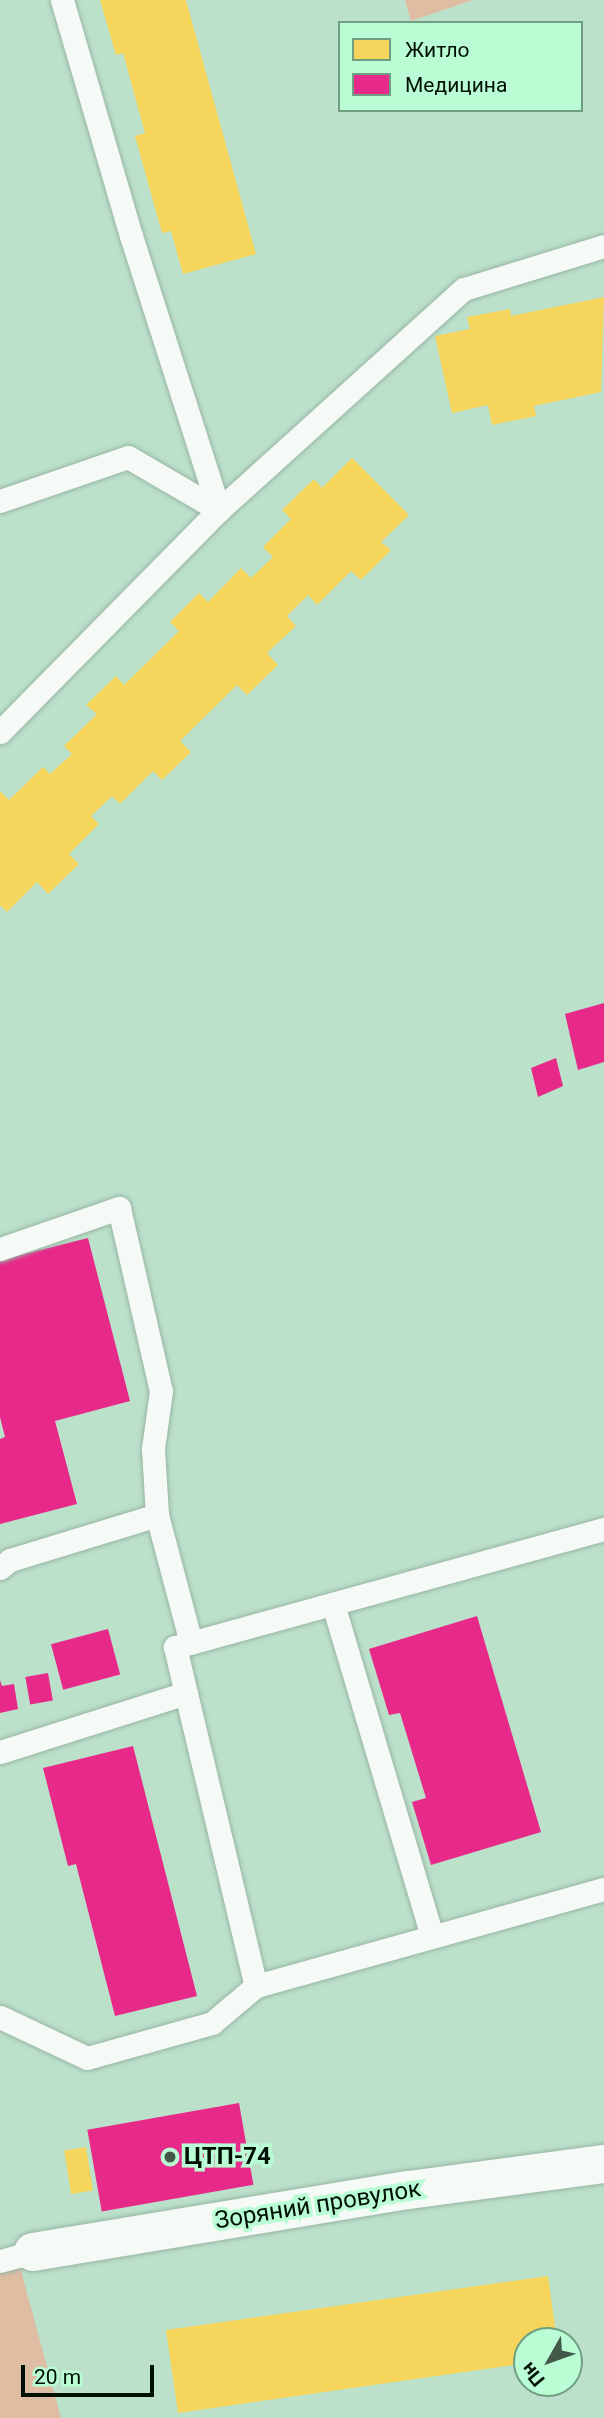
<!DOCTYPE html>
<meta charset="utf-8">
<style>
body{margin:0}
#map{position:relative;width:604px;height:2418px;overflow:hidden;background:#bce1cb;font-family:Roboto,sans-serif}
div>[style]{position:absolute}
.green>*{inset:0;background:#debda2}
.homes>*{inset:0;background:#f6d55c;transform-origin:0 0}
.health>*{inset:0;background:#e7298a;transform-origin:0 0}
.roads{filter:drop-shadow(0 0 2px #98b5a4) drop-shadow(0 0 2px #98b5a4)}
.lane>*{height:23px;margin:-11.5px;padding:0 11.5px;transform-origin:11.5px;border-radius:11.5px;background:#f5faf7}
.street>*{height:38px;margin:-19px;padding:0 19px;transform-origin:19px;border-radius:19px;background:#f5faf7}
.dots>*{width:19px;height:19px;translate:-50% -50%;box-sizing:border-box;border:4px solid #bafdd5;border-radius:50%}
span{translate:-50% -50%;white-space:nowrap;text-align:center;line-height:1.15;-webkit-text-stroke:7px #bafdd5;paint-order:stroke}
.poi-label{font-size:24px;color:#001005;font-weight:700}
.left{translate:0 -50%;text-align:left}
.street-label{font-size:24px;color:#001005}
.legend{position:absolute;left:338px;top:21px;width:245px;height:91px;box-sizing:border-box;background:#bafdd5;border:2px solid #709e82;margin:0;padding:9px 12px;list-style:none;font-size:21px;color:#001005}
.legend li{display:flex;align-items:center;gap:14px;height:35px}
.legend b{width:35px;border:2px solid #709e82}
.north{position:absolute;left:513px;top:2327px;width:70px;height:70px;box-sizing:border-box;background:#bafdd5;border:2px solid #709e82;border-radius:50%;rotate:230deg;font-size:19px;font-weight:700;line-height:28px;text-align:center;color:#001005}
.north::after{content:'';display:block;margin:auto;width:24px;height:32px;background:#42594a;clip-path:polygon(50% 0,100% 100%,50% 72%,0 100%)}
.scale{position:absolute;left:21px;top:2365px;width:133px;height:32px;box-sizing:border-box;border:4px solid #001005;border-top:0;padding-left:9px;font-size:21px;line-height:24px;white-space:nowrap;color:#001005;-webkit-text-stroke:5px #bafdd5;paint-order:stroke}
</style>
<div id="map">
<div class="green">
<i style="clip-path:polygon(405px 0,473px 0,411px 21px)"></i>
<i style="clip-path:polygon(17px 2256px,61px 2418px,0 2418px,0 2261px)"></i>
</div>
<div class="homes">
<i style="clip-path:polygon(100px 0,186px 0,256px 254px,183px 274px,171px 231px,162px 233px,135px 136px,145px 133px,123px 53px,116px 55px)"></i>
<i style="clip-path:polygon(604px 297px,601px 392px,534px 406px,536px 416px,492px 425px,488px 405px,452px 413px,435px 336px,470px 329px,467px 317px,510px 309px,511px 316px)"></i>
<i style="clip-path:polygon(352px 458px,409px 515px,381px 542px,391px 550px,361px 580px,351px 571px,317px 605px,308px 595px,287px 616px,296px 626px,267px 653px,278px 665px,247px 695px,237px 685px,180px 741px,191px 752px,162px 780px,153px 771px,120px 804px,112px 796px,91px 816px,99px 824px,69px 854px,79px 864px,48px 894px,37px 882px,7px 912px,0 905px,0 791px,9px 800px,43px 767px,50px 774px,72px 754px,64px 746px,97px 714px,86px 705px,116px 676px,124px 685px,179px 631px,170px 622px,199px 593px,208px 602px,241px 568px,251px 578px,273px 557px,263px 547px,291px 519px,282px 510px,314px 479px,322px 488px)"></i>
<i style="left:86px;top:2147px;width:44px;height:22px;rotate:81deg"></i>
<i style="clip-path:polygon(548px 2276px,557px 2341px,527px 2341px,527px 2363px,178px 2413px,166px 2330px)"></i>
</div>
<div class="health">
<i style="clip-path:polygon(604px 1003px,604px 1062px,578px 1070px,565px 1014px)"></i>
<i style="clip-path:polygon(556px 1058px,563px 1086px,538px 1097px,531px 1068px)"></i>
<i style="clip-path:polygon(88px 1238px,130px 1401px,55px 1421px,77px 1504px,0 1524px,0 1439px,5px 1437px,0 1417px,0 1260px)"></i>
<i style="clip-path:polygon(477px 1616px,541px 1832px,431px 1865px,412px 1802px,426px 1798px,400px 1713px,389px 1715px,369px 1649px)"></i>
<i style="left:108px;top:1629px;width:47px;height:59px;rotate:75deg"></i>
<i style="left:48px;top:1673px;width:28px;height:23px;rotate:80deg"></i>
<i style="clip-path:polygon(0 1680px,2px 1686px,14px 1684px,18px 1709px,0 1713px)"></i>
<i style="clip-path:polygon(133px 1746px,197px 1996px,115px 2016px,76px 1864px,68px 1866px,43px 1768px)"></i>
<i style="left:239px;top:2103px;width:83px;height:154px;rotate:80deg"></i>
</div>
<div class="roads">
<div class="lane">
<i style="left:0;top:501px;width:135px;rotate:-19deg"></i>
<i style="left:128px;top:457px;width:105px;rotate:30.2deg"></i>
<i style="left:219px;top:510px;width:330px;rotate:-42.1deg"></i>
<i style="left:464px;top:289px;width:146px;rotate:-17.1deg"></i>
<i style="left:0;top:732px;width:312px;rotate:-45.4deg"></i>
<i style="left:219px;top:510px;width:288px;rotate:-107.8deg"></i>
<i style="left:131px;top:236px;width:246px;rotate:-106.3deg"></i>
<i style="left:0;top:1249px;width:126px;rotate:-19deg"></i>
<i style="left:119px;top:1208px;width:188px;rotate:77.1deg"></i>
<i style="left:161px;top:1391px;width:59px;rotate:97.9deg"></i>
<i style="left:153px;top:1449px;width:66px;rotate:86.5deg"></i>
<i style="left:604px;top:1529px;width:445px;rotate:164.6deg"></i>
<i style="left:175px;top:1647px;width:349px;rotate:76.6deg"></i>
<i style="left:256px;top:1986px;width:361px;rotate:-15.6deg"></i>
<i style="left:0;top:1568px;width:13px;rotate:-39deg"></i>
<i style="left:10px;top:1560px;width:154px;rotate:-17deg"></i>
<i style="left:157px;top:1515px;width:132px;rotate:75.1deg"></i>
<i style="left:333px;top:1604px;width:346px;rotate:73.4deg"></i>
<i style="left:0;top:1752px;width:195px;rotate:-17.6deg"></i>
<i style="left:0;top:2017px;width:96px;rotate:25.2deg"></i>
<i style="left:87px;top:2058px;width:130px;rotate:-15.6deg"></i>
<i style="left:212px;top:2023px;width:57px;rotate:-40.1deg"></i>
<i style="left:0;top:2261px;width:34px;rotate:-15deg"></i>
</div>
<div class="street">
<i style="left:33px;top:2252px;width:381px;rotate:-9.4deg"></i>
<i style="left:409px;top:2190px;width:197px;rotate:-7.6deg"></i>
</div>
</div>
<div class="dots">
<i style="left:170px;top:2157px;background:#42594a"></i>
</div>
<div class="poi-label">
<span class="left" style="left:184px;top:2157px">ЦТП-74</span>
</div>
<div class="street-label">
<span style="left:318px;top:2205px;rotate:-9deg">Зоряний провулок</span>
</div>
<ul class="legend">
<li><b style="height:19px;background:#f6d55c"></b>Житло</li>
<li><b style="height:19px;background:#e7298a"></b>Медицина</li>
</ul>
<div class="north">Пн</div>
<div class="scale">20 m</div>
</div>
